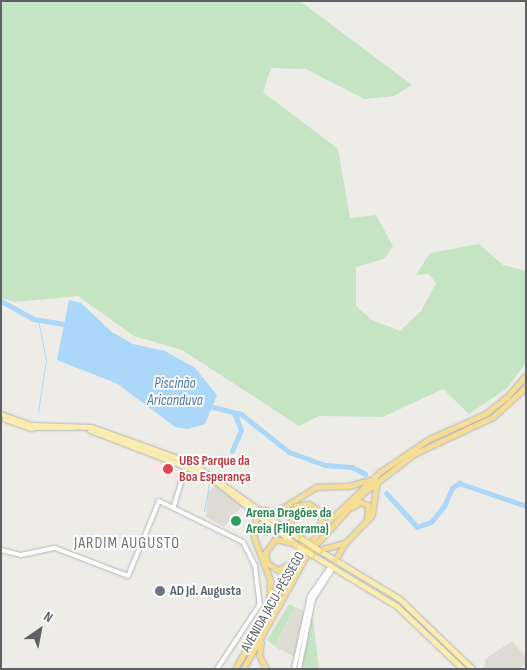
<!DOCTYPE html>
<meta charset="utf-8">
<style>
body{margin:0}
#map{position:relative;width:527px;height:670px;overflow:hidden;background:#eeece6;font-family:"Sofia Sans Condensed",sans-serif}
div>[style]{position:absolute}
.education>*{inset:0;background:#dedbd4}
.medical>*{inset:0;background:#fae5e3;transform-origin:0 0}
.green>*{inset:0;background:#c4e4c4}
.water>*{inset:0;background:#abd7f9}
.stream>*{height:1px;margin:-0.5px;padding:0 0.5px;transform-origin:0.5px;border-radius:0.5px;background:#abd7f9}
.river>*{height:5px;margin:-2.5px;padding:0 2.5px;transform-origin:2.5px;border-radius:2.5px;background:#abd7f9}
.roads{filter:drop-shadow(0 0 1px #b2b5b9) drop-shadow(0 0 1px #b2b5b9)}
.secondary>*{height:4px;margin:-2px;padding:0 2px;transform-origin:2px;border-radius:2px;background:#fff}
.primary>*{height:4.5px;margin:-2.25px;padding:0 2.25px;transform-origin:2.25px;border-radius:2.25px;background:#faedaf}
.highway>*{height:5px;margin:-2.5px;padding:0 2.5px;transform-origin:2.5px;border-radius:2.5px;background:#f6dd95}
.bridges{filter:drop-shadow(0 0 1px #e8c365) drop-shadow(0 0 1px #e8c365)}
.primary-bridge>*{height:4.5px;margin:-2.25px;padding:0 2.25px;transform-origin:2.25px;border-radius:2.25px;background:#faedaf}
.dots>*{width:14px;height:14px;translate:-50% -50%;box-sizing:border-box;border:2px solid #fff;border-radius:50%}
span{translate:-50% -50%;white-space:nowrap;text-align:center;line-height:1.15;-webkit-text-stroke:4px #fff;paint-order:stroke}
.health-label{font-size:14px;color:#be3a42;font-weight:700}
.left{translate:0 -50%;text-align:left}
.leisure-label{font-size:14px;color:#27864d;font-weight:700}
.worship-label{font-size:14px;color:#5b616d;font-weight:700}
.street-label{font-size:14px;color:#5d6165}
.water-label{font-size:15px;color:#4878ab;font-style:italic}
.quarter-label{font-size:16px;color:#6e7377;letter-spacing:1px}
.frame{position:absolute;inset:0;border:2px solid #5d6165;pointer-events:none}
.north{position:absolute;left:15px;top:605px;width:50px;height:50px;-webkit-text-stroke:4px #fff;paint-order:stroke;rotate:33deg;font-size:14px;font-weight:700;line-height:20px;text-align:center;color:#5d6165}
.north::after{content:'';display:block;margin:auto;width:18px;height:22px;background:#5d6165;clip-path:polygon(50% 0,100% 100%,50% 72%,0 100%)}
</style>
<div id="map">
<div class="education">
<i style="clip-path:polygon(216px 483px,243px 505px,224px 527px,206px 517px,208px 493px)"></i>
<i style="clip-path:polygon(295px 607px,304px 611px,295px 657px,275px 647px)"></i>
<i style="clip-path:polygon(512px 641px,526px 657px,526px 664px,519px 669px,481px 669px,486px 664px,484px 660px)"></i>
</div>
<div class="medical">
<i style="left:158px;top:457px;width:27px;height:16px;rotate:22deg"></i>
</div>
<div class="green">
<i style="clip-path:polygon(1px 1px,300px 1px,412px 85px,394px 96px,364px 99px,306px 69px,271px 68px,263px 92px,338px 149px,350px 218px,376px 215px,393px 246px,384px 259px,356px 267px,356px 306px,372px 320px,400px 331px,421px 311px,436px 283px,429px 274px,416px 275px,430px 253px,479px 244px,503px 265px,526px 271px,526px 363px,506px 389px,469px 414px,443px 389px,383px 417px,319px 416px,299px 426px,182px 350px,134px 336px,78px 296px,15px 302px,1px 298px)"></i>
<i style="clip-path:polygon(289px 604px,295px 607px,275px 646px,267px 640px)"></i>
<i style="clip-path:polygon(312px 612px,319px 669px,301px 669px,302px 660px)"></i>
</div>
<div class="water">
<i style="clip-path:polygon(69px 300px,81px 303px,112px 332px,133px 344px,165px 351px,195px 368px,217px 395px,205px 424px,188px 429px,175px 427px,118px 384px,57px 360px)"></i>
</div>
<div class="stream">
<i style="left:38px;top:320px;width:41px;rotate:78.7deg"></i>
<i style="left:46px;top:360px;width:52px;rotate:98.9deg"></i>
<i style="left:204px;top:511px;width:32px;rotate:-79deg"></i>
</div>
<div class="river">
<i style="left:1px;top:301px;width:37px;rotate:29deg"></i>
<i style="left:33px;top:319px;width:37px;rotate:9deg"></i>
<i style="left:209px;top:406px;width:33px;rotate:14deg"></i>
<i style="left:241px;top:414px;width:61px;rotate:38.4deg"></i>
<i style="left:289px;top:452px;width:38px;rotate:20deg"></i>
<i style="left:325px;top:465px;width:27px;rotate:4deg"></i>
<i style="left:352px;top:467px;width:15px;rotate:28deg"></i>
<i style="left:232px;top:451px;width:23px;rotate:-67deg"></i>
<i style="left:241px;top:430px;width:18px;rotate:-112deg"></i>
<i style="left:386px;top:493px;width:46px;rotate:47.6deg"></i>
<i style="left:417px;top:527px;width:15px;rotate:-20deg"></i>
<i style="left:431px;top:522px;width:21px;rotate:-51deg"></i>
<i style="left:444px;top:506px;width:20px;rotate:-66deg"></i>
<i style="left:452px;top:488px;width:9px;rotate:-36deg"></i>
<i style="left:459px;top:483px;width:71px;rotate:18.9deg"></i>
</div>
<div class="roads">
<div class="secondary">
<i style="left:174px;top:506px;width:42px;rotate:-73.3deg"></i>
<i style="left:1px;top:550px;width:21px;rotate:14deg"></i>
<i style="left:21px;top:555px;width:35px;rotate:-12deg"></i>
<i style="left:55px;top:548px;width:78px;rotate:21deg"></i>
<i style="left:128px;top:576px;width:81px;rotate:-67.5deg"></i>
<i style="left:159px;top:501px;width:93px;rotate:26deg"></i>
<i style="left:243px;top:542px;width:27px;rotate:63deg"></i>
<i style="left:255px;top:566px;width:38px;rotate:83deg"></i>
<i style="left:260px;top:604px;width:78px;rotate:123.5deg"></i>
<i style="left:294px;top:669px;width:75px;rotate:-77.6deg"></i>
<i style="left:310px;top:596px;width:37px;rotate:-55deg"></i>
<i style="left:299px;top:669px;width:71px;rotate:-78.7deg"></i>
<i style="left:313px;top:599px;width:37px;rotate:-57deg"></i>
</div>
<div class="primary">
<i style="left:1px;top:414px;width:33px;rotate:20deg"></i>
<i style="left:32px;top:425px;width:60px;rotate:1.9deg"></i>
<i style="left:92px;top:427px;width:106px;rotate:19.8deg"></i>
<i style="left:192px;top:463px;width:133px;rotate:34.9deg"></i>
<i style="left:5px;top:419px;width:28px;rotate:19deg"></i>
<i style="left:31px;top:428px;width:42px"></i>
<i style="left:90px;top:430px;width:126px;rotate:20.9deg"></i>
<i style="left:208px;top:475px;width:116px;rotate:38.4deg"></i>
<i style="left:319px;top:550px;width:95px;rotate:31.2deg"></i>
<i style="left:400px;top:599px;width:101px;rotate:43.8deg"></i>
<i style="left:311px;top:554px;width:100px;rotate:31.2deg"></i>
<i style="left:397px;top:606px;width:91px;rotate:43.7deg"></i>
</div>
<div class="highway">
<i style="left:353px;top:507px;width:9px;rotate:-36deg"></i>
<i style="left:360px;top:502px;width:9px;rotate:21deg"></i>
<i style="left:368px;top:505px;width:14px;rotate:94deg"></i>
<i style="left:257px;top:509px;width:19px;rotate:9deg"></i>
<i style="left:276px;top:512px;width:47px;rotate:-32deg"></i>
<i style="left:316px;top:487px;width:33px;rotate:-2deg"></i>
<i style="left:349px;top:486px;width:21px;rotate:-17deg"></i>
<i style="left:256px;top:514px;width:24px;rotate:95deg"></i>
<i style="left:254px;top:538px;width:45px;rotate:69.1deg"></i>
<i style="left:270px;top:580px;width:24px;rotate:92deg"></i>
<i style="left:302px;top:539px;width:19px;rotate:-129deg"></i>
<i style="left:290px;top:524px;width:19px;rotate:-72deg"></i>
<i style="left:296px;top:506px;width:13px;rotate:-9deg"></i>
<i style="left:309px;top:504px;width:9px;rotate:32deg"></i>
<i style="left:317px;top:509px;width:12px;rotate:66deg"></i>
<i style="left:322px;top:520px;width:13px;rotate:119deg"></i>
<i style="left:319px;top:550px;width:26px;rotate:-16deg"></i>
<i style="left:335px;top:560px;width:20px;rotate:-60deg"></i>
<i style="left:345px;top:543px;width:39px;rotate:-46deg"></i>
<i style="left:372px;top:515px;width:34px;rotate:-82deg"></i>
<i style="left:293px;top:562px;width:17px;rotate:152deg"></i>
<i style="left:278px;top:570px;width:13px;rotate:-148deg"></i>
<i style="left:267px;top:563px;width:10px;rotate:-101deg"></i>
<i style="left:265px;top:553px;width:17px;rotate:-54deg"></i>
<i style="left:275px;top:539px;width:18px;rotate:13deg"></i>
<i style="left:261px;top:642px;width:13px;rotate:99deg"></i>
<i style="left:259px;top:655px;width:16px;rotate:63deg"></i>
<i style="left:235px;top:669px;width:129px;rotate:-60.3deg"></i>
<i style="left:299px;top:557px;width:40px;rotate:-51deg"></i>
<i style="left:324px;top:526px;width:78px;rotate:-44deg"></i>
<i style="left:380px;top:472px;width:59px;rotate:-34deg"></i>
<i style="left:429px;top:439px;width:61px;rotate:-24.1deg"></i>
<i style="left:485px;top:414px;width:28px;rotate:-38deg"></i>
<i style="left:507px;top:397px;width:29px;rotate:-49deg"></i>
<i style="left:243px;top:669px;width:132px;rotate:-60.9deg"></i>
<i style="left:307px;top:554px;width:81px;rotate:-47.5deg"></i>
<i style="left:362px;top:494px;width:66px;rotate:-37.6deg"></i>
<i style="left:414px;top:454px;width:87px;rotate:-25.1deg"></i>
<i style="left:493px;top:417px;width:45px;rotate:-42.3deg"></i>
</div>
</div>
<div class="bridges">
<div class="primary-bridge">
<i style="left:302px;top:539px;width:20px;rotate:33deg"></i>
<i style="left:299px;top:547px;width:14px;rotate:30deg"></i>
</div>
</div>
<div class="dots">
<i style="left:168px;top:469px;background:#e0444e"></i>
<i style="left:236px;top:521px;background:#2e9e5b"></i>
<i style="left:160px;top:591px;background:#6b7280"></i>
</div>
<div class="health-label">
<span class="left" style="left:179px;top:469px">UBS Parque da<br>Boa Esperança</span>
</div>
<div class="leisure-label">
<span class="left" style="left:246px;top:521px">Arena Dragões da<br>Areia (Fliperama)</span>
</div>
<div class="worship-label">
<span class="left" style="left:170px;top:591px">AD Jd. Augusta</span>
</div>
<div class="street-label">
<span style="left:273px;top:602px;rotate:-60deg">AVENIDA JACU-PÊSSEGO</span>
</div>
<div class="water-label">
<span style="left:175px;top:392px">Piscinão<br>Aricanduva</span>
</div>
<div class="quarter-label">
<span style="left:127px;top:544px">JARDIM AUGUSTO</span>
</div>
<div class="frame"></div>
<div class="north">N</div>
</div>
